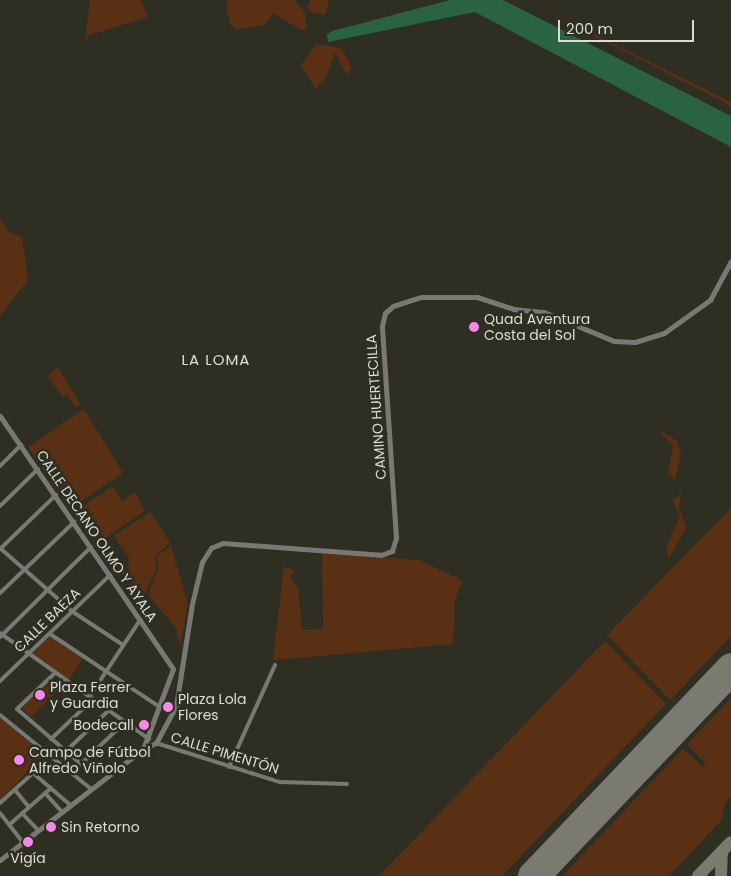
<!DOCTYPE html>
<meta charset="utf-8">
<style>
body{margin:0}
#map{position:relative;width:731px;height:876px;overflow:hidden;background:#2f2e22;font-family:Poppins,sans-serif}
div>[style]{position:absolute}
.green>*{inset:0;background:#5a3014}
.water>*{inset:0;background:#2a6341}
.taxiway>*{height:12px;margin:-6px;padding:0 6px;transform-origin:6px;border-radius:6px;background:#7b7a70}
.runway>*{height:31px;margin:-15.5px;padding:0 15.5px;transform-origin:15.5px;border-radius:15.5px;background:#7b7a70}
.minor>*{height:4px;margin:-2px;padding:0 2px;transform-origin:2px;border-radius:2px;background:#777a74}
.tertiary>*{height:5px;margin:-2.5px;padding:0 2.5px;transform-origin:2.5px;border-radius:2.5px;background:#777a74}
.dots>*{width:14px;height:14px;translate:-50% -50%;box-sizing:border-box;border:2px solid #2f2e22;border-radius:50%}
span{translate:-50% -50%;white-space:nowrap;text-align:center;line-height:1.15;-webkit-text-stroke:5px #2f2e22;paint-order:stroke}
.poi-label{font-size:14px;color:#ddddd5}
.left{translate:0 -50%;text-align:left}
.right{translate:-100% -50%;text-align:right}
.street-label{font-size:14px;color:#ddddd5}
.neighbourhood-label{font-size:15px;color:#ddddd5;letter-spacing:1px}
.scale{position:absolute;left:558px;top:20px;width:136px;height:22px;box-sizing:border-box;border:2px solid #ddddd5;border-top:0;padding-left:6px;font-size:15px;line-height:18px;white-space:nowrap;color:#ddddd5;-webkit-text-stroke:4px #2f2e22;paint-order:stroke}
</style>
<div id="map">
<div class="green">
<i style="clip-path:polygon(90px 0,140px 0,148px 17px,89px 35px,85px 42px)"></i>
<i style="clip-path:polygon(228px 0,294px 0,305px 12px,306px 29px,301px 30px,274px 13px,264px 25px,237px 29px,231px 26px,226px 7px)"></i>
<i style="clip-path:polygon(311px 0,329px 0,325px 15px,311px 12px,307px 7px)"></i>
<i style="clip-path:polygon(523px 0,731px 102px,731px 106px)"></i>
<i style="clip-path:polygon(316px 44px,341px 48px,352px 68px,347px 75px,335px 53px,325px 79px,316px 89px,301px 65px)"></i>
<i style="clip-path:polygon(0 219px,9px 232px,22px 237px,28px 280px,0 316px)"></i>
<i style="clip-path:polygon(58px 367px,80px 404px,76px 407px,67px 395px,63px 398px,48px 376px)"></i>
<i style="clip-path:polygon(84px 409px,123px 473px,75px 505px,58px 491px,28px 447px)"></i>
<i style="clip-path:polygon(656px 428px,677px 441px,681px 453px,675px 480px,668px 474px,673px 445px)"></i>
<i style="clip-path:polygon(113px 486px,122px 501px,135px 492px,145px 511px,102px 540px,80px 508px)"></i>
<i style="clip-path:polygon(681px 494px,679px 507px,686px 528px,669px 558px,666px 548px,680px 515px,672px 500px)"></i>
<i style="clip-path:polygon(731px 508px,731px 636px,670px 700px,607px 635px)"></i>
<i style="clip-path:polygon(150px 512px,170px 543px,155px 556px,156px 569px,145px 594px,122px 574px,129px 565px,129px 557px,114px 536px)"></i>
<i style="clip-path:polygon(171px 545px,188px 605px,180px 646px,176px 628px,148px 595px,158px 568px,157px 557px)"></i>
<i style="clip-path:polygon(322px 552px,419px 560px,463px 581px,455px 599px,453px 644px,273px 660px,284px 566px,294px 570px,290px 578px,298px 587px,302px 630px,323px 629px)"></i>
<i style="clip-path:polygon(50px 636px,83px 659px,68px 681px,31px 654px)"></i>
<i style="clip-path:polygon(605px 641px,666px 704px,502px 876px,379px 876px)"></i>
<i style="clip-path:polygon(53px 679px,64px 685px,31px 717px,22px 708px)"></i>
<i style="clip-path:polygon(731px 698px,731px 796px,725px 803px,721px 821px,669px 876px,562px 876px,683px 749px,703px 767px,706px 764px,687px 744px)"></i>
<i style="clip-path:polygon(0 718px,44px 754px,0 801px)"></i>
</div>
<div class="water">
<i style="clip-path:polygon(450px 0,503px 0,731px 116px,731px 147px,475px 12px,328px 42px,327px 35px,332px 31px)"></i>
</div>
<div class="taxiway">
<i style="left:698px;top:876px;width:47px;rotate:-45.9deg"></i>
<i style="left:721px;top:876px;width:24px;rotate:-88deg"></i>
</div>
<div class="runway">
<i style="left:533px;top:876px;width:287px;rotate:-46.4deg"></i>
</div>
<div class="minor">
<i style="left:0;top:466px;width:30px;rotate:-45deg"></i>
<i style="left:0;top:506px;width:53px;rotate:-44.2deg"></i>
<i style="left:0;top:548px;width:97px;rotate:41.2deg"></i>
<i style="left:73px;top:612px;width:60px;rotate:33.4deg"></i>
<i style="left:0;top:549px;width:78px;rotate:-44deg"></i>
<i style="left:0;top:593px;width:103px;rotate:-43.8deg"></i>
<i style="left:0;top:633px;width:183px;rotate:35.4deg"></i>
<i style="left:50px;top:634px;width:132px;rotate:33.6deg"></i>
<i style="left:0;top:637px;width:128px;rotate:-44.7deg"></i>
<i style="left:54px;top:674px;width:51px;rotate:136.6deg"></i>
<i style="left:17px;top:709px;width:84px;rotate:40.7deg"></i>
<i style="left:81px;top:764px;width:59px;rotate:-43.6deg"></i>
<i style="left:0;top:681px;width:153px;rotate:-43.9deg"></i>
<i style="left:88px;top:699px;width:95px;rotate:-56.6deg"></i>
<i style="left:0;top:715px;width:117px;rotate:39.1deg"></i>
<i style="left:51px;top:739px;width:55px;rotate:-43.5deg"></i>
<i style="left:156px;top:743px;width:130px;rotate:17.5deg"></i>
<i style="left:280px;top:782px;width:67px;rotate:1.7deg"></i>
<i style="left:66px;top:751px;width:57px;rotate:-43.6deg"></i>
<i style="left:229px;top:767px;width:112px;rotate:-65.7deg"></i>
<i style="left:15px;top:790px;width:22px;rotate:51deg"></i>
<i style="left:45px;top:793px;width:24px;rotate:48deg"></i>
<i style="left:0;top:803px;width:45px;rotate:-42.3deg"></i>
<i style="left:33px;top:773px;width:48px;rotate:40.7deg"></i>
<i style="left:0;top:813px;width:37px;rotate:52deg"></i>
<i style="left:22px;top:813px;width:23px;rotate:47deg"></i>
<i style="left:9px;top:825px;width:56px;rotate:-41.4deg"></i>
</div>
<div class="tertiary">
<i style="left:0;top:416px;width:306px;rotate:55.6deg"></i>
<i style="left:143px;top:749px;width:14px;rotate:-25deg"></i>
<i style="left:156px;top:743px;width:42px;rotate:-61.6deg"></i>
<i style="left:176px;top:706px;width:103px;rotate:-81.1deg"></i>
<i style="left:192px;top:604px;width:43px;rotate:-76.6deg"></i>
<i style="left:202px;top:562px;width:17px;rotate:-57deg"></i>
<i style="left:211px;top:548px;width:13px;rotate:-23deg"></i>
<i style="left:223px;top:543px;width:158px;rotate:4.3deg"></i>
<i style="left:381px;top:555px;width:12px;rotate:-20deg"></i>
<i style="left:392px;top:551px;width:14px;rotate:-73deg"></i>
<i style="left:396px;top:538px;width:212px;rotate:-93.8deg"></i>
<i style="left:382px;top:326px;width:13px;rotate:-77deg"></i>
<i style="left:385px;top:313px;width:11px;rotate:-41deg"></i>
<i style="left:393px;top:306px;width:29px;rotate:-18deg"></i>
<i style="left:421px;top:297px;width:56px"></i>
<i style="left:477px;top:297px;width:38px;rotate:18deg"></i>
<i style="left:513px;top:309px;width:31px;rotate:6deg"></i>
<i style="left:544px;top:312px;width:76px;rotate:22.5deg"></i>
<i style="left:614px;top:341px;width:21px;rotate:3deg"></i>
<i style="left:635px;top:342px;width:30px;rotate:-17deg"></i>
<i style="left:664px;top:333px;width:57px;rotate:-35.7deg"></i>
<i style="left:710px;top:300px;width:44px;rotate:-61.7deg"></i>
<i style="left:0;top:860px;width:181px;rotate:-37.8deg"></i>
<i style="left:143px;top:749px;width:85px;rotate:-69.4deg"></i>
</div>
<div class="dots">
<i style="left:474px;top:327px;background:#f987e9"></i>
<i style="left:40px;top:695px;background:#f987e9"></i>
<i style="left:168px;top:707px;background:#f987e9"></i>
<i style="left:144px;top:725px;background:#f987e9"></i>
<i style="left:19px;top:760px;background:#f987e9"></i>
<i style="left:51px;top:827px;background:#f987e9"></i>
<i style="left:28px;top:842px;background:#f987e9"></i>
</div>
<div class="poi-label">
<span class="left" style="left:484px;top:327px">Quad Aventura<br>Costa del Sol</span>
<span class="left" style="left:50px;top:695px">Plaza Ferrer<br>y Guardia</span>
<span class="left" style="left:178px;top:707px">Plaza Lola<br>Flores</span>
<span class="right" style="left:134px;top:725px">Bodecall</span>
<span class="left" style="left:29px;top:760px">Campo de Fútbol<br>Alfredo Viñolo</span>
<span class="left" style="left:61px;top:827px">Sin Retorno</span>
<span style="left:28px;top:858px">Vigía</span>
</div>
<div class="street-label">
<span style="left:376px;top:407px;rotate:-94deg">CAMINO HUERTECILLA</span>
<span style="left:97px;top:536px;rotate:56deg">CALLE DECANO OLMO Y AYALA</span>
<span style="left:47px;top:620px;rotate:-44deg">CALLE BAEZA</span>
<span style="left:225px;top:753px;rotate:17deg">CALLE PIMENTÓN</span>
</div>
<div class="neighbourhood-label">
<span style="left:216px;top:360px">LA LOMA</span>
</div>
<div class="scale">200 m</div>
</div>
